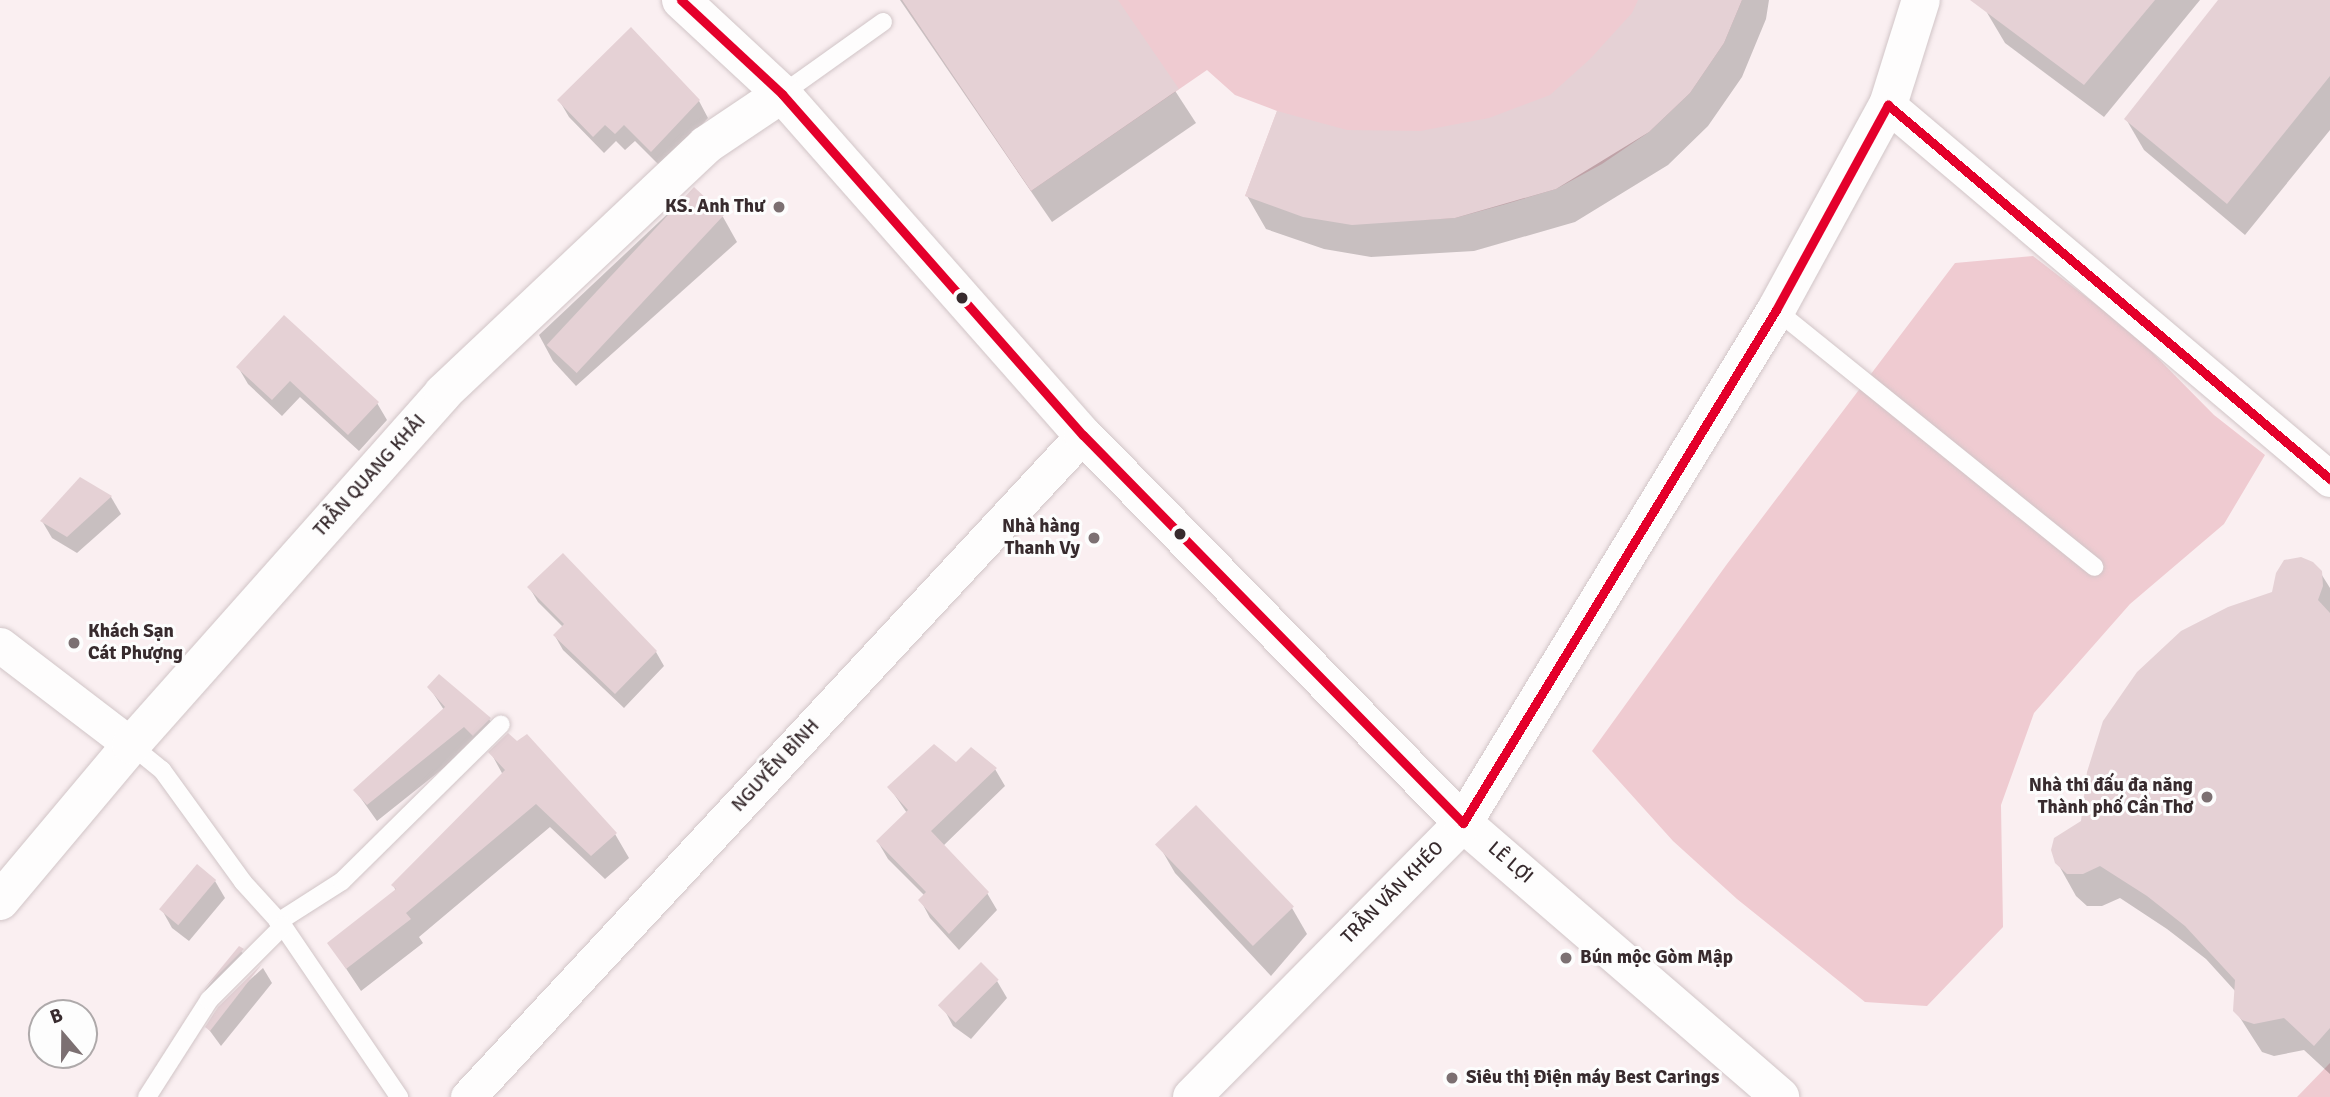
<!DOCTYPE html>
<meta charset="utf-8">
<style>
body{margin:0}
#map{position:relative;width:2330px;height:1097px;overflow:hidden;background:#faeff1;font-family:Signika,sans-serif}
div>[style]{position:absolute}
.green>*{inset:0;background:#efcbd1}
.shadow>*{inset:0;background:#0003}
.building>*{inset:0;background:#e5d1d5;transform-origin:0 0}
.roads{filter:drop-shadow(0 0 2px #d1c5c7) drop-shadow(0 0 2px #d1c5c7)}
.service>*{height:18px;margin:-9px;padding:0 9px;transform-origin:9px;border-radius:9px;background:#fefdfd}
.minor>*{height:35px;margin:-17.5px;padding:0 17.5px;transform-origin:17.5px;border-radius:17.5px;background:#fefdfd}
.tertiary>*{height:38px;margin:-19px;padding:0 19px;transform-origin:19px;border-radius:19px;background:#fefdfd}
.bus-1>*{height:9px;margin:-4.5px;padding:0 4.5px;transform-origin:4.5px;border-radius:4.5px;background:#e4002b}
.dots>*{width:19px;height:19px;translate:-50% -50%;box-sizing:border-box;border:4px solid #fdfdfd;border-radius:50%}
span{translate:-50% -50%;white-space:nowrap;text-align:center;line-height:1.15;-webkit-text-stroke:6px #fdfdfd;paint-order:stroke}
.poi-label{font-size:19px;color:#382b2e;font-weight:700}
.right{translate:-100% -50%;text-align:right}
.left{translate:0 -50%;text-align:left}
.street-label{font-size:19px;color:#382b2e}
.north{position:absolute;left:28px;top:999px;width:70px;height:70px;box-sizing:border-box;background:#fdfdfd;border:2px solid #aea9aa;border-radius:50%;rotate:340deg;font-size:19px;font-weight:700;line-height:28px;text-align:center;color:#382b2e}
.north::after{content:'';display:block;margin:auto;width:24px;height:32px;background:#7c7072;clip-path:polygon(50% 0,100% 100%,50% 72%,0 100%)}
</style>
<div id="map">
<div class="green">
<i style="clip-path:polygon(902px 0,1742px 0,1724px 43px,1690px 93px,1649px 132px,1602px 164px,1556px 189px,1506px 204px,1455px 218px,1400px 221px,1245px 196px,1277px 111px,1235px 95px,1207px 70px,1031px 191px)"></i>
<i style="clip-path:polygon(2033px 256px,2133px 333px,2214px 415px,2265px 455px,2224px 524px,2130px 604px,2034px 713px,2001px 805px,2003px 927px,1927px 1006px,1865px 1002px,1737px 899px,1673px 841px,1592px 751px,1727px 564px,1955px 263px)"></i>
<i style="clip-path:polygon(2330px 1063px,2330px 1097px,2297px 1097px)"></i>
</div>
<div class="shadow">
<i style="clip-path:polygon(900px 0,1116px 0,1196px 123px,1052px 222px)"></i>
<i style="clip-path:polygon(1640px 0,1769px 0,1766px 19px,1742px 77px,1708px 126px,1668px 165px,1575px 222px,1474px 251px,1371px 257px,1324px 249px,1266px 229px,1247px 196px,1346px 132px,1420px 133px,1489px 120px,1550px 96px,1591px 60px,1634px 14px)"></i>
<i style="clip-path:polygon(1994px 0,2200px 0,2104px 117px,2005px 43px,1986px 11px)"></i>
<i style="clip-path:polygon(2221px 0,2330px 0,2330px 130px,2245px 235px,2144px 150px,2126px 119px)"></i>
<i style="clip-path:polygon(559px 100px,699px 101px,708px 118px,662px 168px,635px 141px,625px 150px,616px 141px,604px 153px,569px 117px)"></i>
<i style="clip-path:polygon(694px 189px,723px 217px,737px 242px,576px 386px,553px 361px,539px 335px)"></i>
<i style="clip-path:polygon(238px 367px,377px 403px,387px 420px,359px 451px,300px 397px,282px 416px,248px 384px)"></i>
<i style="clip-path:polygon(80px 479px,111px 497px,121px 514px,77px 553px,52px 538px,42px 521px)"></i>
<i style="clip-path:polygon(2320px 572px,2330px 588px,2330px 1074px,2304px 1050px,2274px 1056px,2262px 1052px,2235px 1010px,2236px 992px,2206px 959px,2167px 929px,2120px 898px,2102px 906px,2087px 906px,2076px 896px,2057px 862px,2083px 822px,2274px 593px)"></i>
<i style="clip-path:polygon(529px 587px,656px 652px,664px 666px,624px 708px,563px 650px,555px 636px,564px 628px,538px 602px)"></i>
<i style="clip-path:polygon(429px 687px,489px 719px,499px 736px,475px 743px,377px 821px,355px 790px,444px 710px)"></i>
<i style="clip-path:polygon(491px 753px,615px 834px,629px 858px,605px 879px,550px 827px,419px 937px,423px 943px,361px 991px,329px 943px,396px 891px,393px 885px,503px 775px)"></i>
<i style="clip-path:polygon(956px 764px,995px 769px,1005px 786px,943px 846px,987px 893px,997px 910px,959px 950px,930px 918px,921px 901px,925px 896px,888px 859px,878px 842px,907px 813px,889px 787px)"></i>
<i style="clip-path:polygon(1160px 847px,1292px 908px,1307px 934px,1271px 976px,1175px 873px)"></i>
<i style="clip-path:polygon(215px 881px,225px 898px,189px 941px,172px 928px,162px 910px)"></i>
<i style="clip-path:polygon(239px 948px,252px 967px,214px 1005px,205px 990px)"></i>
<i style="clip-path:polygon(263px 968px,272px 983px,221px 1046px,207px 1027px,219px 1008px)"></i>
<i style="clip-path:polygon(997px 981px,1007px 998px,971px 1039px,953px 1026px,944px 1009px)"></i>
</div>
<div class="building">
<i style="clip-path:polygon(902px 0,1118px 0,1179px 89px,1031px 191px)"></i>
<i style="clip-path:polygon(1638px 0,1742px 0,1724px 43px,1690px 93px,1649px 132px,1556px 189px,1455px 218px,1352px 225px,1303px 217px,1245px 196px,1277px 111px,1347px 130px,1420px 131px,1489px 118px,1550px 95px,1590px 59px,1632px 13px)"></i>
<i style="clip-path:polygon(1970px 0,2155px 0,2084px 85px)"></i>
<i style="clip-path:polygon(2218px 0,2330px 0,2330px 76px,2227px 204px,2124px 119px)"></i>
<i style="clip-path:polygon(631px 27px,700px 100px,651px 152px,624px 125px,615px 134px,605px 125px,593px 137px,557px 100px)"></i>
<i style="left:694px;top:187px;width:41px;height:216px;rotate:43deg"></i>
<i style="clip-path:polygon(284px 315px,379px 402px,348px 435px,290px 381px,272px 400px,236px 367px)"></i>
<i style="clip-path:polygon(80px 477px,112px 496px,67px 537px,40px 521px)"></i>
<i style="clip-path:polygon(563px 553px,657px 651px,615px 694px,553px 635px,564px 624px,527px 587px)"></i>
<i style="clip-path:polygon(2301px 557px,2313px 562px,2322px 571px,2323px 586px,2318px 600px,2330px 613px,2330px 1028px,2314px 1046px,2284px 1018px,2254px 1024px,2242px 1020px,2233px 1011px,2235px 980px,2185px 926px,2147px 896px,2100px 866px,2083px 874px,2067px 874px,2055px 863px,2051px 850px,2054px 838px,2081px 821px,2087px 772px,2103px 721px,2137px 672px,2181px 631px,2228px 607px,2272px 592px,2276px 573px,2284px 560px)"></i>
<i style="clip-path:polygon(439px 674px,491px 718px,473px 736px,464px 727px,367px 805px,353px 790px,445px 707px,427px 687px)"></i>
<i style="clip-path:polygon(508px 733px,517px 741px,527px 734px,617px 833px,591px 856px,536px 804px,406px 913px,411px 919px,346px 969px,327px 943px,396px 889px,391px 885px,505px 770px,488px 752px)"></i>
<i style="clip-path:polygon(934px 744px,956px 762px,971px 747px,997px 768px,931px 831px,989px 892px,949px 934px,918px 900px,926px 892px,876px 841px,908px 810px,887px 787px)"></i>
<i style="left:1196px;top:805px;width:141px;height:57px;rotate:46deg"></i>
<i style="left:197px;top:864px;width:25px;height:59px;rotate:40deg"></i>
<i style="clip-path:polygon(239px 946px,244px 949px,203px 990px)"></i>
<i style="left:981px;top:962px;width:25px;height:61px;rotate:45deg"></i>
<i style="clip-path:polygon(262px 964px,210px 1031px,205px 1027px,218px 1007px)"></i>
</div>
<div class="roads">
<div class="service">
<i style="left:782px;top:94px;width:124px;rotate:-35.5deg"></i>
<i style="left:1776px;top:310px;width:409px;rotate:38.9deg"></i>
<i style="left:131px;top:745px;width:40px;rotate:39deg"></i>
<i style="left:162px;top:770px;width:138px;rotate:54.1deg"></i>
<i style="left:243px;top:882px;width:59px;rotate:47.7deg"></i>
<i style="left:283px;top:926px;width:207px;rotate:55.8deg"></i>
<i style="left:278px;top:922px;width:76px;rotate:-32.6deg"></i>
<i style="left:342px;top:881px;width:223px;rotate:-44.6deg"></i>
<i style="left:147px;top:1097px;width:115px;rotate:-57.4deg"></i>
<i style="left:209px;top:1000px;width:105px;rotate:-45deg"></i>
</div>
<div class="minor">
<i style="left:1888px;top:105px;width:579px;rotate:40.24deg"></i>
<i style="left:0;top:645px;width:165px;rotate:37.4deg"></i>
<i style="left:468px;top:1097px;width:904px;rotate:-47.11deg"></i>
</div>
<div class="tertiary">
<i style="left:681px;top:0;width:138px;rotate:42.9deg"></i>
<i style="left:782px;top:94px;width:455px;rotate:48.6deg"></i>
<i style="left:1083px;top:435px;width:543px;rotate:45.6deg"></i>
<i style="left:1463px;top:823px;width:419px;rotate:40.8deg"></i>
<i style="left:0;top:901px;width:204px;rotate:-50deg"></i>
<i style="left:131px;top:745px;width:470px;rotate:-48.4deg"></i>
<i style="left:443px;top:393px;width:361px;rotate:-43.3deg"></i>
<i style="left:706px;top:145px;width:92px;rotate:-33.9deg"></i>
<i style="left:1192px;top:1097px;width:385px;rotate:-45.3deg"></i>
<i style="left:1463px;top:823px;width:601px;rotate:-58.61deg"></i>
<i style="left:1776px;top:310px;width:234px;rotate:-61.4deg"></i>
<i style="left:1888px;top:105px;width:110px;rotate:-72.6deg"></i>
</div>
</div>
<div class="bus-1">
<i style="left:681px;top:0;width:138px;rotate:42.9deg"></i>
<i style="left:782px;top:94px;width:455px;rotate:48.6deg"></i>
<i style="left:1083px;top:435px;width:543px;rotate:45.6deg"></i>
<i style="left:1888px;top:105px;width:579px;rotate:40.24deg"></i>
<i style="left:1463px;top:823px;width:601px;rotate:-58.61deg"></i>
<i style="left:1776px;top:310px;width:234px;rotate:-61.4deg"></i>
</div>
<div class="dots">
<i style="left:779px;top:207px;background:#7c7072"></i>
<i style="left:962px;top:298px;background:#382b2e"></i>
<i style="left:1180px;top:534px;background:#382b2e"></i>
<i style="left:1094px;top:538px;background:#7c7072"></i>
<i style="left:74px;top:643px;background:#7c7072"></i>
<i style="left:2207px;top:797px;background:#7c7072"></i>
<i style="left:1566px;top:958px;background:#7c7072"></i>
<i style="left:1452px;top:1078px;background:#7c7072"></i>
</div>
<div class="poi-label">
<span class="right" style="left:765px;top:207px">KS. Anh Thư</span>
<span class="right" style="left:1080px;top:538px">Nhà hàng<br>Thanh Vy</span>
<span class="left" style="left:88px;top:643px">Khách Sạn<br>Cát Phượng</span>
<span class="right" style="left:2193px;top:797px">Nhà thi đấu đa năng<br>Thành phố Cần Thơ</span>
<span class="left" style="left:1580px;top:958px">Bún mộc Gòm Mập</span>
<span class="left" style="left:1466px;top:1078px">Siêu thị Điện máy Best Carings</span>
</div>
<div class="street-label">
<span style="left:370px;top:476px;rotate:-48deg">TRẦN QUANG KHẢI</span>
<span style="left:776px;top:766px;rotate:-47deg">NGUYỄN BÌNH</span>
<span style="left:1510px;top:863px;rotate:41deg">LÊ LỢI</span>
<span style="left:1393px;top:893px;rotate:-45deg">TRẦN VĂN KHÉO</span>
</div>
<div class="north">B</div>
</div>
